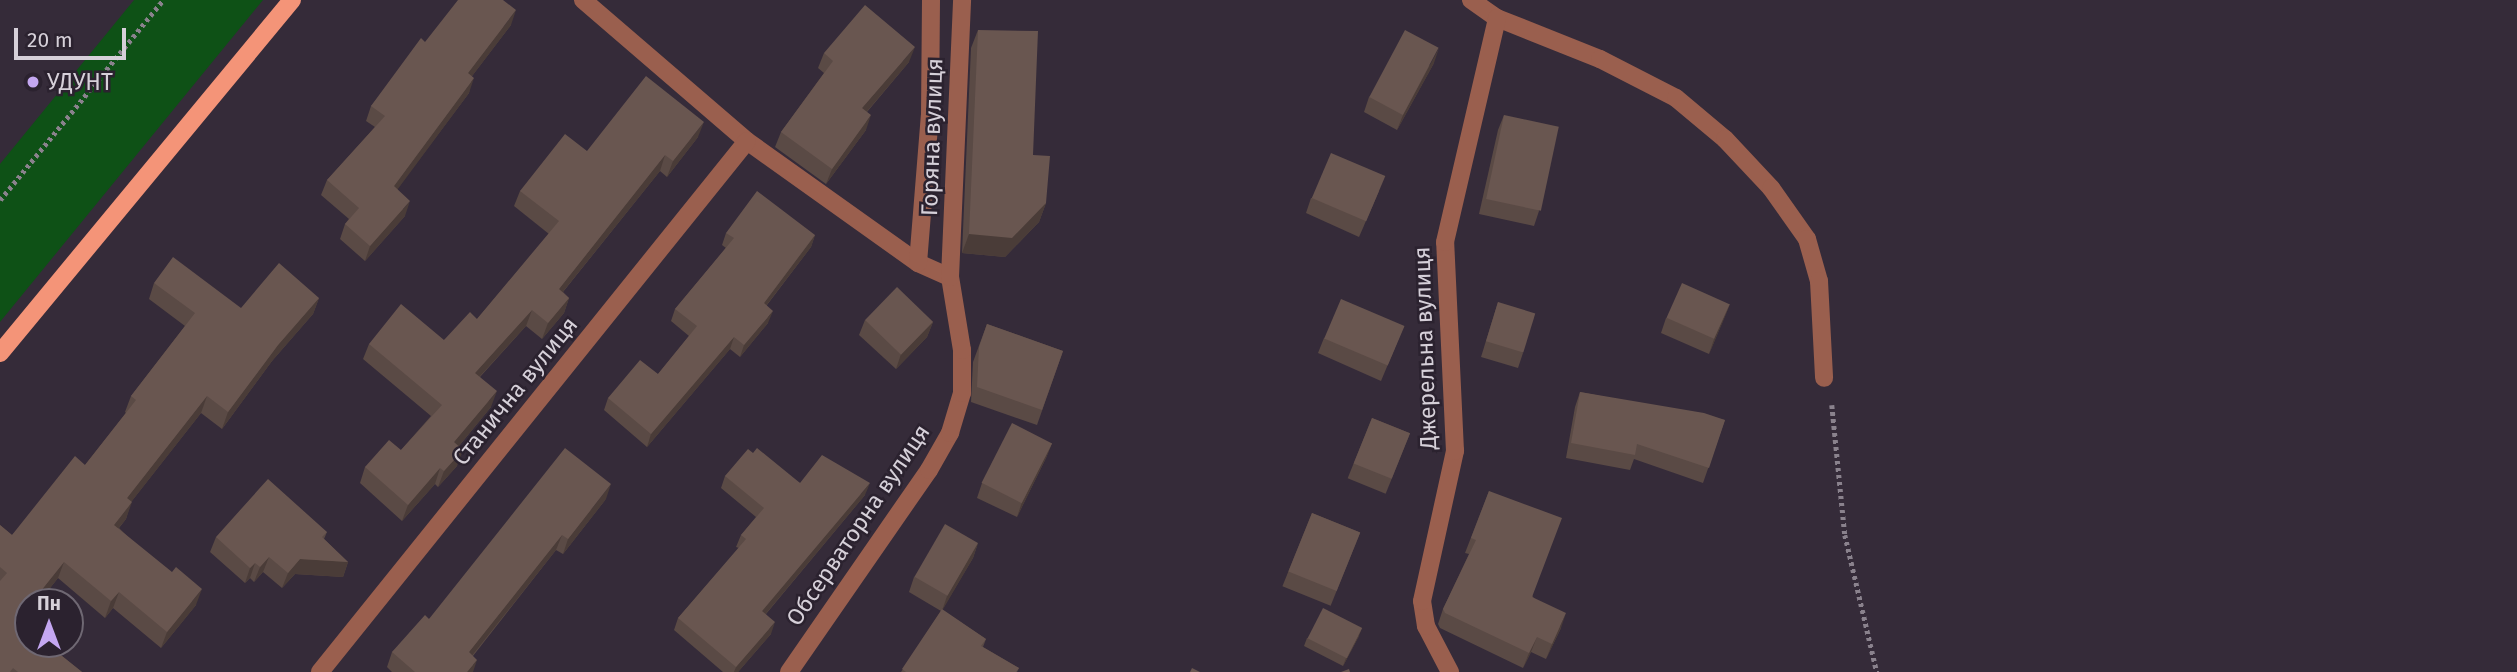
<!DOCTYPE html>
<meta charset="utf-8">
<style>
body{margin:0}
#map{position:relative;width:2517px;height:672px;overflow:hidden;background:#352b39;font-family:"Fira Sans",sans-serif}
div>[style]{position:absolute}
.green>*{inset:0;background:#0e5116}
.path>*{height:4.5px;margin-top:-2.25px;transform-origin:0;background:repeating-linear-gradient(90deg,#8a828d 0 3.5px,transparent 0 7px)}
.minor>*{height:18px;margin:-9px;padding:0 9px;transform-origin:9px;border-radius:9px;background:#9a5f4e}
.major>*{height:18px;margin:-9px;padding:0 9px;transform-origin:9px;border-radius:9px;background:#f49478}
.wall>*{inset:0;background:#5a4a45;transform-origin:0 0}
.shaded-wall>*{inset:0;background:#4a3c38}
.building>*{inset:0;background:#695650;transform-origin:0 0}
.dots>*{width:19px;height:19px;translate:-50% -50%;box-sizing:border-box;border:4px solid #2b222f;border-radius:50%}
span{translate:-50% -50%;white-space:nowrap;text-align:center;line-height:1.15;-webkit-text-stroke:5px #2b222f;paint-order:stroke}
.poi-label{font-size:23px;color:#d6d0d9}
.left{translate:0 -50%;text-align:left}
.street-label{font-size:23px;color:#d6d0d9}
.north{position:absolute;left:14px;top:588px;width:70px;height:70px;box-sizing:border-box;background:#2b222f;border:2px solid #6f6873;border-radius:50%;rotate:0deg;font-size:19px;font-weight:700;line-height:28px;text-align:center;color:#d6d0d9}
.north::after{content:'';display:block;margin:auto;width:24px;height:32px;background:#c4a7f1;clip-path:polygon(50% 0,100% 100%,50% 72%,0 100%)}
.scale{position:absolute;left:14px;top:28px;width:112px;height:32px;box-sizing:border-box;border:4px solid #d6d0d9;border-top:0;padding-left:9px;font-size:21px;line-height:24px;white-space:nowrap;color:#d6d0d9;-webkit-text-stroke:5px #2b222f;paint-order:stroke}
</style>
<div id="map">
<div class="green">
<i style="clip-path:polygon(134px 0,263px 0,0 322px,0 164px)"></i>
</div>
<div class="path">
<i style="left:0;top:200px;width:258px;rotate:-50.8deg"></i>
<i style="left:1832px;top:405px;width:131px;rotate:84.3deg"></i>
<i style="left:1845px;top:535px;width:141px;rotate:76.9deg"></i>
</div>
<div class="minor">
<i style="left:583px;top:0;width:216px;rotate:40.7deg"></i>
<i style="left:747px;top:141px;width:210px;rotate:35.5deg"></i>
<i style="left:918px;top:263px;width:35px;rotate:24deg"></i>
<i style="left:1471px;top:0;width:32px;rotate:35deg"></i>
<i style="left:1497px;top:18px;width:111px;rotate:21.7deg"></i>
<i style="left:1600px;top:59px;width:85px;rotate:27.2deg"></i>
<i style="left:1676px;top:98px;width:64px;rotate:39.9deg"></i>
<i style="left:1725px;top:139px;width:67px;rotate:46.8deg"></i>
<i style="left:1771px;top:188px;width:62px;rotate:54.8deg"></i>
<i style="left:1807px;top:239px;width:44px;rotate:74.1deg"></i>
<i style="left:1819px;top:281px;width:97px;rotate:87deg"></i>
<i style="left:918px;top:263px;width:148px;rotate:-85.4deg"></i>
<i style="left:930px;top:115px;width:115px;rotate:-89.5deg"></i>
<i style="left:320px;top:672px;width:681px;rotate:-51.2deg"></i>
<i style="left:789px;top:672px;width:246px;rotate:-55.3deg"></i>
<i style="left:929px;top:470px;width:43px;rotate:-60.4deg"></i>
<i style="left:950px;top:433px;width:42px;rotate:-73.3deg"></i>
<i style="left:962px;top:393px;width:43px;rotate:-90deg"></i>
<i style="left:962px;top:350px;width:74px;rotate:-99.3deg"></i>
<i style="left:950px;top:277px;width:277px;rotate:-87.5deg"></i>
<i style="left:1450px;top:672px;width:52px;rotate:-117.6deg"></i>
<i style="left:1426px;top:626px;width:25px;rotate:-99deg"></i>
<i style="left:1422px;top:601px;width:154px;rotate:-77.6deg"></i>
<i style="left:1455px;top:451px;width:209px;rotate:-92.7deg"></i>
<i style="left:1445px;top:242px;width:230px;rotate:-76.9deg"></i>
</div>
<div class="major">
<i style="left:0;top:353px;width:458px;rotate:-50.4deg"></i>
</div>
<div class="wall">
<i style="clip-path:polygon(511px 25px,472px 76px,469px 93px,397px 189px,405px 216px,365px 261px,340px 239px,345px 224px,349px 219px,321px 195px,327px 180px,375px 127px,366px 121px,371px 106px,425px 42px)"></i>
<i style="clip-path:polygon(978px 30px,1033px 155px,1046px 203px,1039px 222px,1005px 257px,962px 253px,971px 48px)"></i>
<i style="clip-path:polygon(824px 53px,909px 62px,867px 112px,866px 130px,826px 184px,775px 147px,781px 132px,824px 73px,818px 68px)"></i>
<i style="clip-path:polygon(1434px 63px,1397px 130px,1364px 112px,1369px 97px)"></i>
<i style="clip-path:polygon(1504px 115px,1539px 211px,1534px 226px,1479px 214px,1498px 130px)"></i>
<i style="clip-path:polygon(698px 137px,667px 177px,660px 171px,563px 292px,569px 298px,564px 313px,542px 339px,526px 326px,480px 377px,491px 407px,459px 446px,457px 466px,438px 487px,435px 484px,402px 521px,360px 483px,365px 467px,401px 450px,431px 416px,363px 359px,369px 344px,444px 340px,477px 319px,549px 234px,514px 206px,520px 191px,587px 151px)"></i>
<i style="clip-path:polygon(1379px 191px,1359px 237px,1306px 213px,1311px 198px)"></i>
<i style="clip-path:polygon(726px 233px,815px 235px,811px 247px,767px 305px,768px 323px,740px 357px,730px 349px,647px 447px,604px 410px,608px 398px,658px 374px,689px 336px,671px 321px,675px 309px,726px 248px,722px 245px)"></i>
<i style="clip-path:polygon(154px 283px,241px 308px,319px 298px,313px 314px,272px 361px,222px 429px,201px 413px,131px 502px,126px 519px,119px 528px,196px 605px,161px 648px,113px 608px,105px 618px,58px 578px,39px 602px,28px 602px,22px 624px,82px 672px,0 672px,0 525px,12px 535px,85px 465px,126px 413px,125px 412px,131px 396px,185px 326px,149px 299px)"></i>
<i style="clip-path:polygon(1498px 302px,1523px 353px,1518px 368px,1481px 357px)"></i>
<i style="clip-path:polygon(1730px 304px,1709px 354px,1661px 333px,1666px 318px)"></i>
<i style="clip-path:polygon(865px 320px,933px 322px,927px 337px,896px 369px,859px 335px)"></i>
<i style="clip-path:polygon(987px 324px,1063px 351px,1037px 425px,971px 402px,973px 362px)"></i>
<i style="clip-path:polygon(1404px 326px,1381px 381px,1318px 353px,1324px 338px)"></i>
<i style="clip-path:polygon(1580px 392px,1725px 420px,1703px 483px,1634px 459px,1630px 470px,1566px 458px,1575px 407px)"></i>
<i style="left:1372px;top:418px;width:41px;height:65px;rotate:22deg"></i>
<i style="clip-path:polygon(1052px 443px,1046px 458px,1017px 517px,977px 498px,982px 483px)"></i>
<i style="clip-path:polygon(753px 453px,800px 483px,865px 495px,766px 614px,771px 634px,738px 672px,723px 672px,674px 630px,678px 618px,739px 548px,736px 547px,741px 535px,756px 517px,721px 488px,725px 476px)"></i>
<i style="clip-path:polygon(1489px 491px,1533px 597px,1561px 628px,1546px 659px,1531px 652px,1523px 668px,1440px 628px,1438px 624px,1443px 609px,1469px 554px,1465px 553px)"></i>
<i style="clip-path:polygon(606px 499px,563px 554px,556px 550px,473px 656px,473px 672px,392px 672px,387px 667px,392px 652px,429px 619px)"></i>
<i style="left:1312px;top:513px;width:52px;height:79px;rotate:22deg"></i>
<i style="clip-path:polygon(327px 532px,324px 539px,348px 562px,343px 577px,295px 574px,282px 588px,263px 572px,254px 582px,250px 578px,245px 583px,210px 552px,216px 537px)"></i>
<i style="clip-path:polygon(978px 543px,973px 558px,942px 610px,986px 639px,983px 647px,1019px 668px,1017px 672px,901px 672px,941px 611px,909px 592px,914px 577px)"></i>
<i style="clip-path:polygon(1359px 636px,1343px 666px,1304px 646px,1307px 638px)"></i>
</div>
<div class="shaded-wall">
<i style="clip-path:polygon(516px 10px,511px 25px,463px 88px,468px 73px)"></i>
<i style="clip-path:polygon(915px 47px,909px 62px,857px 123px,862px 108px)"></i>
<i style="clip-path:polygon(1439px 48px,1434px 63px,1397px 130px,1403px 115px)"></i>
<i style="clip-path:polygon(474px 78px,469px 93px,389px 201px,394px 186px)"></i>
<i style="clip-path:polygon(871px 115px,866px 130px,826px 184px,832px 169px)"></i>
<i style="clip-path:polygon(704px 122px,698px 137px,667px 177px,673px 161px)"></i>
<i style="clip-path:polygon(665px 155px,660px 171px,553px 304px,559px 289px)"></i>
<i style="clip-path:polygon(410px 201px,405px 216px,365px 261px,370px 246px)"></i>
<i style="clip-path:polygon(1046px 203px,1039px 222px,1005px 257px,962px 253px,969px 234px)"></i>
<i style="clip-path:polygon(815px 235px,811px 247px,759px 315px,764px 303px)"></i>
<i style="clip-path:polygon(319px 298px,313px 314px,272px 361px,222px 429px,228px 412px,278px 345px)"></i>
<i style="clip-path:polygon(569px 298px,564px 313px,542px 339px,548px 323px)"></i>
<i style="clip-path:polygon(1730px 304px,1724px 319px,1709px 354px,1714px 339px)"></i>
<i style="clip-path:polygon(532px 310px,526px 326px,469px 388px,475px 373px)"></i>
<i style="clip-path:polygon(773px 311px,768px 323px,740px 357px,744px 345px)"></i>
<i style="clip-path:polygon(933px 322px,927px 337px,896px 369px,901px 354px)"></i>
<i style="clip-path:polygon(734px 337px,730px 349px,647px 447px,651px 434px)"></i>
<i style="clip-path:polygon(497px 391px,491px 407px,449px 458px,454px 442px)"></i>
<i style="clip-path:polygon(207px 396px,201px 413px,121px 515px,127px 498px)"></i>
<i style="clip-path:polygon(1052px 443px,1046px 458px,1017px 517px,1022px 502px)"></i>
<i style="clip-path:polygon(463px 450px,457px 466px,438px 487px,444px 471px)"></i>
<i style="clip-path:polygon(440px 468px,435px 484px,402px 521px,408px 505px)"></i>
<i style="clip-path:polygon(870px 483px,865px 495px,758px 623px,762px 611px)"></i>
<i style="clip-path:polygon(611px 484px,606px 499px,563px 554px,568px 539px)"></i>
<i style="clip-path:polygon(132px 502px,126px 519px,108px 541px,114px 525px)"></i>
<i style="clip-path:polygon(562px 535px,556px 550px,463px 667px,469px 652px)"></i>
<i style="clip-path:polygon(978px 543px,973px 558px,942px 611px,947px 596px)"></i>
<i style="clip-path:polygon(269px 557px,263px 572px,254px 582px,260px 567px)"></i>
<i style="clip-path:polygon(300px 559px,348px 562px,343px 577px,295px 574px,282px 588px,288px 573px)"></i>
<i style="clip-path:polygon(64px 562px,58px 578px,39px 602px,32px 602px)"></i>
<i style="clip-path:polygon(255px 563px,250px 578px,245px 583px,250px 568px)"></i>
<i style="clip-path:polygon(202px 589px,196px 605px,161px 648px,167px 632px)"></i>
<i style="clip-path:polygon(119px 592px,113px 608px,105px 618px,111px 601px)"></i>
<i style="clip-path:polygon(28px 607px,28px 616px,12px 637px,18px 621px)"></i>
<i style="clip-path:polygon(1566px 613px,1561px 628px,1546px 659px,1552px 644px)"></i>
<i style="clip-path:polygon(775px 622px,771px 634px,738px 672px,734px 672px,736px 667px)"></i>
<i style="clip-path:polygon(1362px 628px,1359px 636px,1343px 666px,1346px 658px)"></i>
<i style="clip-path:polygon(1537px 637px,1531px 652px,1523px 668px,1529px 653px)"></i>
<i style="clip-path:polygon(477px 660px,473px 672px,467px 672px)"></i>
</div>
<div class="building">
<i style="clip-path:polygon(458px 0,503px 0,516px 10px,468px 73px,474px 78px,394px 186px,410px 201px,370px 246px,345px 224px,359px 208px,327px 180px,385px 116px,371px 106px,421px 38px,425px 42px)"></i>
<i style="clip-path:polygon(865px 5px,915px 47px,862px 108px,871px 115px,832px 169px,781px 132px,833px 61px,824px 53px)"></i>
<i style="clip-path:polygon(978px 30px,1038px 31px,1033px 155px,1050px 156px,1046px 203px,1012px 238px,969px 234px)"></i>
<i style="left:1405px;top:30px;width:38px;height:76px;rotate:28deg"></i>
<i style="clip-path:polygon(646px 76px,704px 122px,673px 161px,665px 155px,559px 289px,569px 298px,548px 323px,532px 310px,475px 373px,497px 391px,454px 442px,463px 450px,444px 471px,440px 468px,408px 505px,365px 467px,389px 440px,401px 450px,442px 405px,369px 344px,401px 304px,444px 340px,470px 312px,477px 319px,559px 221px,520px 191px,565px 134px,587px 151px)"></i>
<i style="left:1504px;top:115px;width:56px;height:86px;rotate:12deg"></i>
<i style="left:1331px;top:153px;width:59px;height:49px;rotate:23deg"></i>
<i style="clip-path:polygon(757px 191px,815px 235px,764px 303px,773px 311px,744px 345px,734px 337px,651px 434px,608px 398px,640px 360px,658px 374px,697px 326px,675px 309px,734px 238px,726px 233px)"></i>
<i style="clip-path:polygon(173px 257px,241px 308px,279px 263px,319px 298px,278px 345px,228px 412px,207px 396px,127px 498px,132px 502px,114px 525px,172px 572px,176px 567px,202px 589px,167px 632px,119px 592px,111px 601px,64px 562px,32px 602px,28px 602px,28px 607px,18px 621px,28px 629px,28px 644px,47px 644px,82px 672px,18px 672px,13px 668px,10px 672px,0 672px,0 581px,7px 573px,0 567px,0 525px,12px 535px,75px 456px,85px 465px,136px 400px,131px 396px,195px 313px,154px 283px)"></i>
<i style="left:1682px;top:283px;width:52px;height:38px;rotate:24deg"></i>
<i style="left:897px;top:287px;width:50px;height:46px;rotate:44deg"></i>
<i style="left:1341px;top:299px;width:69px;height:43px;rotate:23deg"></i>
<i style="left:1498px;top:302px;width:39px;height:41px;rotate:17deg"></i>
<i style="clip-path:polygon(987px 324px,1063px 351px,1042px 410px,977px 387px,979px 347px)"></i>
<i style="clip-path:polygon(1580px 392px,1704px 413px,1725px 420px,1709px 468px,1637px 444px,1635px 455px,1571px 443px)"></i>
<i style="left:1372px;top:418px;width:41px;height:49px;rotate:22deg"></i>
<i style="left:1012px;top:423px;width:45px;height:67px;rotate:27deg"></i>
<i style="clip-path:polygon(565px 448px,611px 484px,568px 539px,562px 535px,469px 652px,477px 660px,467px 672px,415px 672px,392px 652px,425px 615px,429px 619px)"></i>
<i style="clip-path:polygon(757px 448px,800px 483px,822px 455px,870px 483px,762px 611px,775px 622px,736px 667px,678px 618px,746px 539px,741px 535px,764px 508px,725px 476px,748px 449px,753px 453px)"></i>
<i style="clip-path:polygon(268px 479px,327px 532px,322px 537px,348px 562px,300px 559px,288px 573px,269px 557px,260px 567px,255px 563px,250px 568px,216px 537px)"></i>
<i style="clip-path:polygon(1489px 491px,1562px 518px,1532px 597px,1566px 613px,1552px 644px,1537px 637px,1529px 653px,1445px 613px,1443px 609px,1476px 540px,1471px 538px)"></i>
<i style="left:1312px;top:513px;width:52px;height:63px;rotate:22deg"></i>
<i style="left:945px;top:524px;width:38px;height:61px;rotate:30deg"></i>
<i style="left:1323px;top:608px;width:44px;height:34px;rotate:27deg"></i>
<i style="clip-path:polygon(942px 609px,986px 639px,981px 646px,1019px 668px,1016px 672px,906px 672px,902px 669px)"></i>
<i style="clip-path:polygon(1192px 668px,1200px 672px,1190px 672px)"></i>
<i style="clip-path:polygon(1349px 669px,1350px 672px,1341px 672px)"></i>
</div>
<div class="dots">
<i style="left:33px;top:82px;background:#c4a7f1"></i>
</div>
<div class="poi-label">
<span class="left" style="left:47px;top:82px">УДУНТ</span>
</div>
<div class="street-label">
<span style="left:932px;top:137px;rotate:-88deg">Горяна вулиця</span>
<span style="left:1425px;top:348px;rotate:-92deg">Джерельна вулиця</span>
<span style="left:515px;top:391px;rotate:-51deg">Станична вулиця</span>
<span style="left:858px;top:525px;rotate:-56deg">Обсерваторна вулиця</span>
</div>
<div class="north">Пн</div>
<div class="scale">20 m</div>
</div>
